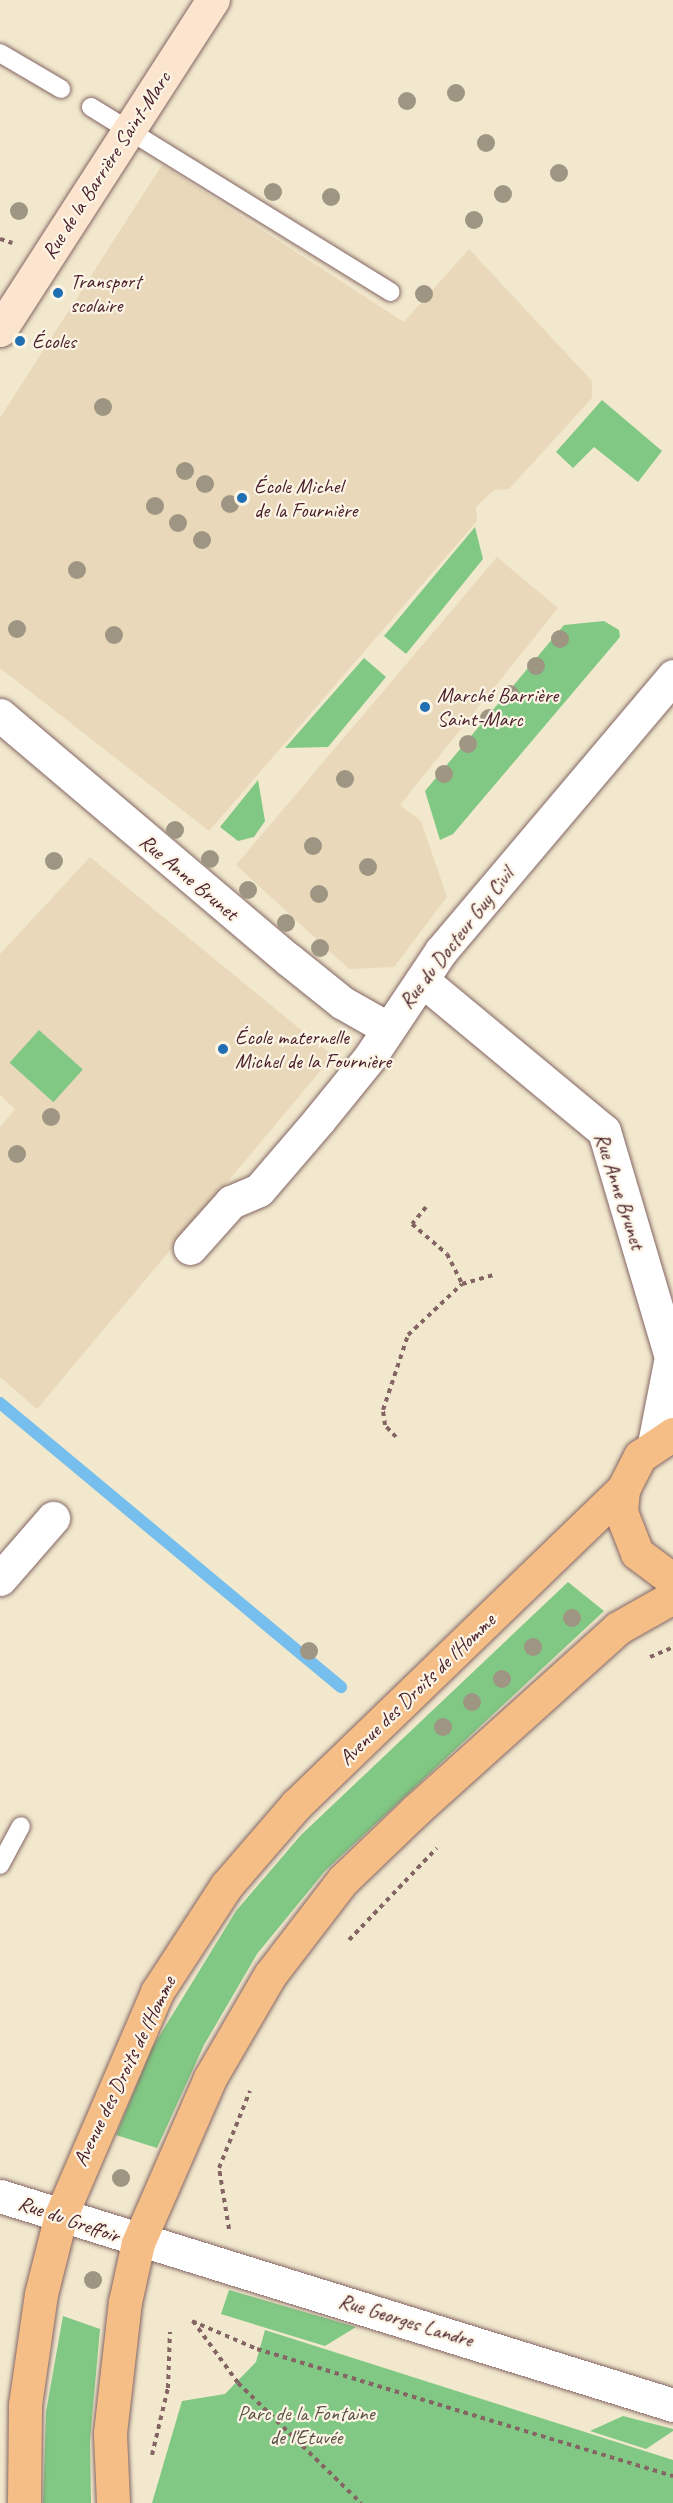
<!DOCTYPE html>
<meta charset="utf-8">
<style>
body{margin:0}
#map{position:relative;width:673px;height:2503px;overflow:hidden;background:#f1e8cd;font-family:Caveat,sans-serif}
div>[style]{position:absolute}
.built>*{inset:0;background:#e9d9ba}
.green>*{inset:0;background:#81c884;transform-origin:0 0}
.stream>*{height:12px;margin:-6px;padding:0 6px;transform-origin:6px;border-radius:6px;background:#75beed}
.path>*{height:4px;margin-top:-2px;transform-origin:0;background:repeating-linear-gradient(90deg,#846564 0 4.5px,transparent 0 9px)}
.roads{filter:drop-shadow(0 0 2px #846564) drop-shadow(0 0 2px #846564)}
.lane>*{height:18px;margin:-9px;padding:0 9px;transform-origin:9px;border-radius:9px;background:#fff}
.street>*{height:33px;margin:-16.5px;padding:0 16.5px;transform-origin:16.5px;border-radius:16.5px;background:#fff}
.secondary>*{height:33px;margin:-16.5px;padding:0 16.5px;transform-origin:16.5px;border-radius:16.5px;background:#fbe5cf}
.primary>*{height:33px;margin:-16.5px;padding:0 16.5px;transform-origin:16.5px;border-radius:16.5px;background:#f6be87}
.trees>*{width:18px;height:18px;margin:-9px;border-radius:50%;background:#9e9683}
.dots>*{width:16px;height:16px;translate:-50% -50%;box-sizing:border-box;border:3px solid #fcf5e5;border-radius:50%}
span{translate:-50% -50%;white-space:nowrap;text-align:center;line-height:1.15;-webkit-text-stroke:4.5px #fcf5e5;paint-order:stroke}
.street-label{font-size:21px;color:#4a1f2b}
.poi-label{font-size:21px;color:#4a1f2b}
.left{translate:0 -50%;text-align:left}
.park-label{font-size:21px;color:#5a5246}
</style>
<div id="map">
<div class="built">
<i style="clip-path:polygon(162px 165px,404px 322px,469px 249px,592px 381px,592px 398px,509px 489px,494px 490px,476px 507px,477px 521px,209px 831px,0 668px,0 418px)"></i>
<i style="clip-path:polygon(497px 557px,558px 608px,400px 805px,421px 821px,447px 897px,394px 967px,349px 969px,236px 865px)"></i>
<i style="clip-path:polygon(90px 857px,333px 1056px,37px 1409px,0 1377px,0 1127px,15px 1109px,0 1095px,0 954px)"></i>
</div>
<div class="green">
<i style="clip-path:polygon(602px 400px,662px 451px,638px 482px,594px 447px,573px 468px,556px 452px)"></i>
<i style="clip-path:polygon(475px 527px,483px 559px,406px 654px,384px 636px)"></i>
<i style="clip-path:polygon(604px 621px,619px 630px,620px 637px,453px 834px,440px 840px,425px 791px,564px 625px)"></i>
<i style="clip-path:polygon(364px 658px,386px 677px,328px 747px,285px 748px)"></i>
<i style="clip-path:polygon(258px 780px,265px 821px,254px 837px,238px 841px,220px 827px)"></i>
<i style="left:39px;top:1030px;width:59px;height:44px;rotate:42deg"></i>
<i style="clip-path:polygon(568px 1582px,604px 1611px,325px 1871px,257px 1954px,204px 2045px,157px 2148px,116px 2135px,152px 2048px,236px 1911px,301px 1835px)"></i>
<i style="clip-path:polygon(229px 2290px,356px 2327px,325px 2346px,221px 2314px)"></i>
<i style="clip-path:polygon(63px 2316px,100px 2329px,90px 2440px,91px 2503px,43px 2503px,46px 2412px)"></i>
<i style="clip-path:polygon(265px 2330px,673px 2460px,673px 2503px,152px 2503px,182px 2401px,225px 2394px,256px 2362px)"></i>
<i style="clip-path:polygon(623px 2416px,673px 2429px,673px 2431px,646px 2449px,590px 2431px)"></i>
</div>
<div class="stream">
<i style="left:0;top:1403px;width:444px;rotate:39.8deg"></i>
</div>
<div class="path">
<i style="left:0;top:239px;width:13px;rotate:18deg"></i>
<i style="left:426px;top:1207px;width:22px;rotate:129deg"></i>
<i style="left:412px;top:1224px;width:46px;rotate:40.6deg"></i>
<i style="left:447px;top:1254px;width:34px;rotate:63deg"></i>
<i style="left:396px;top:1437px;width:16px;rotate:-133deg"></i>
<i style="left:385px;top:1425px;width:15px;rotate:-98deg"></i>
<i style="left:383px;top:1410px;width:79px;rotate:-71.6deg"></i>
<i style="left:408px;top:1335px;width:74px;rotate:-43.4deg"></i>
<i style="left:462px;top:1284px;width:33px;rotate:-16deg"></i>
<i style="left:650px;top:1657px;width:25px;rotate:-23deg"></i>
<i style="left:349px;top:1940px;width:127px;rotate:-46.3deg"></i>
<i style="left:229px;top:2229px;width:62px;rotate:-99.3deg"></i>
<i style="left:219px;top:2168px;width:83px;rotate:-68.1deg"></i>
<i style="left:192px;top:2321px;width:71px;rotate:23.3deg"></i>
<i style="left:257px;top:2349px;width:435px;rotate:17deg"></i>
<i style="left:193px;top:2321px;width:77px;rotate:54deg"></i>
<i style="left:238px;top:2383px;width:172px;rotate:44.3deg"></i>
<i style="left:152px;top:2455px;width:69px;rotate:-76.6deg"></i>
<i style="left:168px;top:2388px;width:56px;rotate:-88deg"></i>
</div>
<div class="roads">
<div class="lane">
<i style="left:0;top:53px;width:71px;rotate:30.5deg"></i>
<i style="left:91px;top:107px;width:352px;rotate:31.7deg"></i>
<i style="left:0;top:1865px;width:44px;rotate:-61.7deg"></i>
</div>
<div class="street">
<i style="left:0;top:715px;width:377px;rotate:40.3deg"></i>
<i style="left:288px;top:959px;width:70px;rotate:38.7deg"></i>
<i style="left:343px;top:1003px;width:51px;rotate:29.6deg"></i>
<i style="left:422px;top:980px;width:236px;rotate:39.7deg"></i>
<i style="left:604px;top:1131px;width:236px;rotate:73.5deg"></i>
<i style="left:671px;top:1357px;width:89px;rotate:101.1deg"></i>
<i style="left:190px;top:1248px;width:62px;rotate:-48.3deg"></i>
<i style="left:231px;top:1202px;width:30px;rotate:-23deg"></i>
<i style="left:259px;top:1190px;width:92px;rotate:-49.4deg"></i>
<i style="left:319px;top:1120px;width:81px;rotate:-51deg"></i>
<i style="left:370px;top:1057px;width:128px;rotate:-56.2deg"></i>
<i style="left:441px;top:951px;width:360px;rotate:-49.8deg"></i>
<i style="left:0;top:1579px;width:81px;rotate:-49deg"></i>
<i style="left:0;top:2196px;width:705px;rotate:17.25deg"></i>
</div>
<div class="secondary">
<i style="left:0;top:330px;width:393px;rotate:-57.2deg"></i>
</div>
<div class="primary">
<i style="left:673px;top:1434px;width:40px;rotate:146deg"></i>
<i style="left:640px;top:1456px;width:37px;rotate:117deg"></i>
<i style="left:623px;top:1489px;width:23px;rotate:95deg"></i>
<i style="left:621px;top:1512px;width:44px;rotate:68.7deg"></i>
<i style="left:637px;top:1553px;width:45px;rotate:36.9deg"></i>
<i style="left:24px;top:2503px;width:98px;rotate:-89.4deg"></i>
<i style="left:25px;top:2405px;width:112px;rotate:-81.8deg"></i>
<i style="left:41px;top:2294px;width:81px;rotate:-75.8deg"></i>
<i style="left:61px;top:2215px;width:243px;rotate:-66.7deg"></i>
<i style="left:157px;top:1992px;width:126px;rotate:-56.9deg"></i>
<i style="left:226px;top:1886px;width:107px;rotate:-49.2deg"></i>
<i style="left:296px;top:1805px;width:455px;rotate:-44deg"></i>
<i style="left:113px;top:2503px;width:70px;rotate:-92.5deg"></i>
<i style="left:110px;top:2433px;width:132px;rotate:-83.5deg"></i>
<i style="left:125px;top:2302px;width:60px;rotate:-77.6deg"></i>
<i style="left:138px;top:2243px;width:180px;rotate:-66.4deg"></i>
<i style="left:210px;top:2078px;width:119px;rotate:-59.8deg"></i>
<i style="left:270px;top:1975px;width:120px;rotate:-52.5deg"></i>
<i style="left:343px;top:1880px;width:101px;rotate:-43.8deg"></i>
<i style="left:416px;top:1810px;width:272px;rotate:-42deg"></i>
<i style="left:618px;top:1628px;width:63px;rotate:-29.4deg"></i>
</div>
</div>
<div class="trees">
<i style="left:456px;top:93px"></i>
<i style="left:407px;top:101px"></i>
<i style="left:486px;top:143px"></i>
<i style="left:559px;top:173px"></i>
<i style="left:273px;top:192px"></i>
<i style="left:503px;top:194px"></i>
<i style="left:331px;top:197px"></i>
<i style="left:19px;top:211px"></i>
<i style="left:474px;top:220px"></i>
<i style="left:424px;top:294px"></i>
<i style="left:103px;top:407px"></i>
<i style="left:185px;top:471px"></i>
<i style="left:205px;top:484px"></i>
<i style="left:230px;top:504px"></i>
<i style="left:155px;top:506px"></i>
<i style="left:178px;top:523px"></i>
<i style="left:202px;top:540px"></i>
<i style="left:77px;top:570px"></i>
<i style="left:17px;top:629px"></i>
<i style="left:114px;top:635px"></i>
<i style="left:560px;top:639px"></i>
<i style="left:536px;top:666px"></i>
<i style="left:510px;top:694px"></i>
<i style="left:489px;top:718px"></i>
<i style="left:468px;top:744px"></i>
<i style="left:444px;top:774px"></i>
<i style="left:345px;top:779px"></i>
<i style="left:175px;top:830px"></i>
<i style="left:313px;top:846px"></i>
<i style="left:210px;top:859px"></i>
<i style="left:54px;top:861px"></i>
<i style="left:368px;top:867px"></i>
<i style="left:248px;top:890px"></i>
<i style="left:319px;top:894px"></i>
<i style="left:286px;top:923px"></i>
<i style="left:320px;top:948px"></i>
<i style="left:51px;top:1117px"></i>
<i style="left:17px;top:1154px"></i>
<i style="left:572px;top:1618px"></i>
<i style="left:533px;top:1647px"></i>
<i style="left:309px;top:1651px"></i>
<i style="left:502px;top:1679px"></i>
<i style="left:472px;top:1702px"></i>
<i style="left:443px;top:1727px"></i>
<i style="left:121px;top:2178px"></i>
<i style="left:93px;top:2280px"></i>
</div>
<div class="dots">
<i style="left:58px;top:293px;background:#1f6fb2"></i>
<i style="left:20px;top:341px;background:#1f6fb2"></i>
<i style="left:242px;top:498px;background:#1f6fb2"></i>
<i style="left:425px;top:707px;background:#1f6fb2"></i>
<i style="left:223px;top:1049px;background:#1f6fb2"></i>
</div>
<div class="street-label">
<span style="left:106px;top:165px;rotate:-57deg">Rue de la Barrière Saint-Marc</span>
<span style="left:189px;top:877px;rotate:40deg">Rue Anne Brunet</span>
<span style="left:456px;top:938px;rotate:-52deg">Rue du Docteur Guy Civil</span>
<span style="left:620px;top:1191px;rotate:72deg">Rue Anne Brunet</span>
<span style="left:417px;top:1689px;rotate:-44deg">Avenue des Droits de l'Homme</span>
<span style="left:124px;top:2071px;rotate:-64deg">Avenue des Droits de l'Homme</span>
<span style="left:69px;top:2219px;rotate:19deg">Rue du Greffoir</span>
<span style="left:406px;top:2320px;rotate:17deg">Rue Georges Landre</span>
</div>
<div class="poi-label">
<span class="left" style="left:70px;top:293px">Transport<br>scolaire</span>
<span class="left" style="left:32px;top:341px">Écoles</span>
<span class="left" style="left:254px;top:498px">École Michel<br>de la Fournière</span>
<span class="left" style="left:437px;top:707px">Marché Barrière<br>Saint-Marc</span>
<span class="left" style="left:235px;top:1049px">École maternelle<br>Michel de la Fournière</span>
</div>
<div class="park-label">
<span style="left:306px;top:2425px">Parc de la Fontaine<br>de l'Etuvée</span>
</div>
</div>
